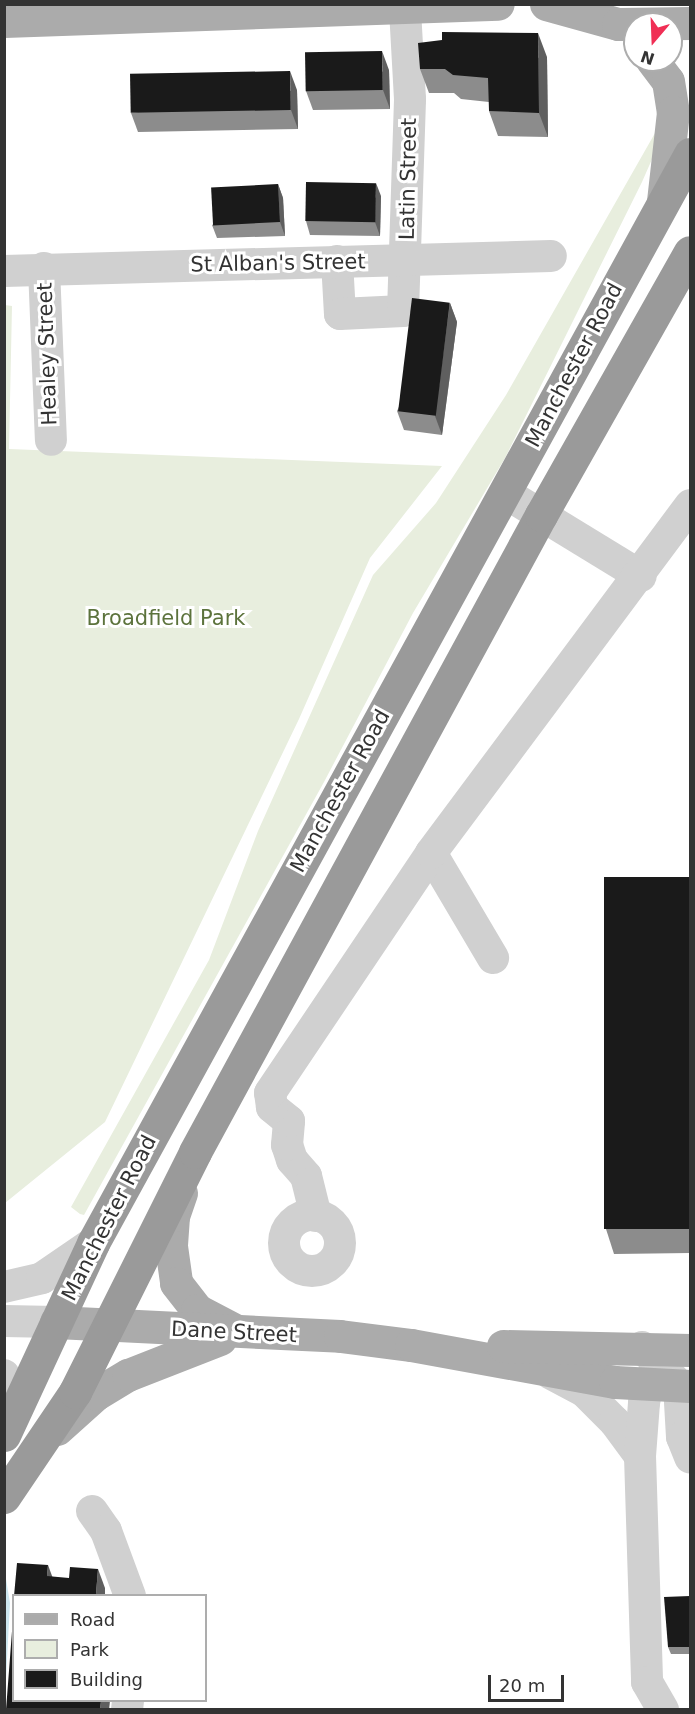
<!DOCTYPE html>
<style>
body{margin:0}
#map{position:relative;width:695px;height:1714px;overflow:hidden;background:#fff;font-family:"DejaVu Sans",sans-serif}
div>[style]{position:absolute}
.green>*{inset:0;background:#e8eede}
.water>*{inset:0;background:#cde7f0}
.minor>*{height:32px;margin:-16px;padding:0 16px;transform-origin:16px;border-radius:16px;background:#d0d0d0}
.minor>.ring{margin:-16px;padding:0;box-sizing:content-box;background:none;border:32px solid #d0d0d0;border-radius:50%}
.major>*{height:33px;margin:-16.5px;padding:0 16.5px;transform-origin:16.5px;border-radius:16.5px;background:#ababab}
.highway>*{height:33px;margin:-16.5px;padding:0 16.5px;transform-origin:16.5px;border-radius:16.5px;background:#9a9a9a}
.wall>*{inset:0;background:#8c8c8c}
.shaded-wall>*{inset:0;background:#5f5f5f}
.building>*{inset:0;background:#1a1a1a;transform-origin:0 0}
span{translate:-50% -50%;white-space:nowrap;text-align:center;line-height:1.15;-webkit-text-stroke:6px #fff;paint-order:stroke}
.street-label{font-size:21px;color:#333}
.park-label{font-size:21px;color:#5c733c}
.frame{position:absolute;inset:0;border:6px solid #333;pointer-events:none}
.legend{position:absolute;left:12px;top:1594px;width:195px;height:108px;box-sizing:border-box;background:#fff;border:2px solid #adadad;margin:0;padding:8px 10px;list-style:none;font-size:18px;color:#333}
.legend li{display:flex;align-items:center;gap:12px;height:30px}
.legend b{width:30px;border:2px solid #adadad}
.north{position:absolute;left:623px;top:12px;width:60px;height:60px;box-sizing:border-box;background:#fff;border:2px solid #adadad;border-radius:50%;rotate:199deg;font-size:16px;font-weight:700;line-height:24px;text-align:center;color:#333}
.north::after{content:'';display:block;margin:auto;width:21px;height:27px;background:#f02f55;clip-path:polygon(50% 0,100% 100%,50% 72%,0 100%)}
.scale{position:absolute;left:488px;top:1675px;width:76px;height:27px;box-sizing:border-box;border:3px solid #333;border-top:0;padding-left:8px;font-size:18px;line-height:21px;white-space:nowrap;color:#333;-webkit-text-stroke:4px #fff;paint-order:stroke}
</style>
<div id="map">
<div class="green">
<i style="clip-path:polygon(659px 126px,660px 141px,642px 182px,505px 458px,413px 613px,324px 782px,84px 1215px,80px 1214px,71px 1207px,209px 960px,258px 831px,373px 575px,436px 503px,506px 395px)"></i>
<i style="clip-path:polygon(5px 305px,12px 306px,9px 449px,442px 466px,370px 558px,299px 719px,105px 1122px,5px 1203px)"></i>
</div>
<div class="water">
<i style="clip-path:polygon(5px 1573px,10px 1603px,5px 1697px)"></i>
</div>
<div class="minor">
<i style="left:337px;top:261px;width:53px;rotate:86.8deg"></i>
<i style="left:340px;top:314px;width:63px;rotate:-2.7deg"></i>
<i style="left:403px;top:311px;width:212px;rotate:-88.1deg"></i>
<i style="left:410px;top:99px;width:90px;rotate:-93.2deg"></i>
<i style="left:44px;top:268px;width:172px;rotate:87.7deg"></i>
<i style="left:4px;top:271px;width:547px;rotate:-1.57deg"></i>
<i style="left:505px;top:493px;width:159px;rotate:31.4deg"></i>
<i style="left:431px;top:853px;width:122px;rotate:59.4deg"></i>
<i class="ring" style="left:284px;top:1215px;width:24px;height:24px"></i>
<i style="left:316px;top:1216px;width:41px;rotate:-104deg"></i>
<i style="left:306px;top:1176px;width:21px;rotate:-131deg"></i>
<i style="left:292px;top:1160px;width:16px;rotate:-108deg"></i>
<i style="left:287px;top:1145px;width:24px;rotate:-85deg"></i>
<i style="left:289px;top:1121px;width:22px;rotate:-141deg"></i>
<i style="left:272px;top:1107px;width:14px;rotate:-98deg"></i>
<i style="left:270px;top:1093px;width:289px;rotate:-56.1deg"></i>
<i style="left:431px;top:853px;width:434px;rotate:-53.3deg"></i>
<i style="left:4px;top:1287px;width:39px;rotate:-13deg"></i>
<i style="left:42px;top:1278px;width:62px;rotate:-34.5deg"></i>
<i style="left:4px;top:1321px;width:52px;rotate:1.1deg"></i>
<i style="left:642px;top:1347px;width:53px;rotate:45.8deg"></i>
<i style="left:679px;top:1385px;width:52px;rotate:86.7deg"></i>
<i style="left:682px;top:1437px;width:22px;rotate:68deg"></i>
<i style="left:550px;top:1373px;width:40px;rotate:28deg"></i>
<i style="left:585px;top:1392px;width:42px;rotate:45deg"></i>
<i style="left:615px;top:1422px;width:42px;rotate:53.7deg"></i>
<i style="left:640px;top:1456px;width:226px;rotate:88.2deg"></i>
<i style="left:647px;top:1682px;width:32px;rotate:60deg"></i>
<i style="left:4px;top:1375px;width:28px;rotate:80deg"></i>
<i style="left:9px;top:1403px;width:15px;rotate:110deg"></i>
<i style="left:640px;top:1456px;width:53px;rotate:-85.7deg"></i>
<i style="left:644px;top:1403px;width:20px;rotate:-79deg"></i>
<i style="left:648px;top:1383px;width:25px;rotate:-58deg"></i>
<i style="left:92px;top:1511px;width:24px;rotate:55deg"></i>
<i style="left:106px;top:1531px;width:69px;rotate:69.7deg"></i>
<i style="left:127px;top:1710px;width:10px;rotate:-84deg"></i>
</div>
<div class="major">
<i style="left:546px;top:4px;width:75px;rotate:15.5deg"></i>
<i style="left:618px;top:24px;width:72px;rotate:-0.8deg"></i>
<i style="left:4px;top:21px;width:494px;rotate:-2deg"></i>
<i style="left:652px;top:60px;width:26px;rotate:53deg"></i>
<i style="left:668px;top:81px;width:31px;rotate:81deg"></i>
<i style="left:673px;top:112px;width:90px;rotate:96.4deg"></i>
<i style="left:181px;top:1193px;width:24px;rotate:109deg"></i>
<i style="left:173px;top:1216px;width:30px;rotate:94deg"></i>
<i style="left:171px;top:1246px;width:37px;rotate:82deg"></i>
<i style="left:176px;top:1283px;width:34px;rotate:52deg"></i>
<i style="left:197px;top:1310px;width:41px;rotate:27.8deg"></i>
<i style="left:56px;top:1322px;width:284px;rotate:2.8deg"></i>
<i style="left:340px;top:1336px;width:72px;rotate:7.2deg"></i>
<i style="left:411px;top:1345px;width:207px;rotate:10.3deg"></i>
<i style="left:615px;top:1382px;width:75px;rotate:3.1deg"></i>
<i style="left:503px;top:1346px;width:187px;rotate:1.2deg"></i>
<i style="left:57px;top:1429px;width:52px;rotate:-41.9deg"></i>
<i style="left:96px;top:1394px;width:37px;rotate:-31deg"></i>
<i style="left:128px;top:1375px;width:99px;rotate:-21.4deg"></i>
</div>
<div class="highway">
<i style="left:4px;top:1435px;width:212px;rotate:-65.1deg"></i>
<i style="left:93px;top:1243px;width:1242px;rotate:-61.27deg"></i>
<i style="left:4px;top:1497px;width:127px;rotate:-55.9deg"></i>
<i style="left:75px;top:1392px;width:268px;rotate:-63.4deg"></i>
<i style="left:195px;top:1152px;width:725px;rotate:-61.49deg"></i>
<i style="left:541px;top:515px;width:302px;rotate:-60.5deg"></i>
</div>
<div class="wall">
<i style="clip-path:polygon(547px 57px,548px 137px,498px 136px,489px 111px,489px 102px,461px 99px,454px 93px,429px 93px,420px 69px)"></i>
<i style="clip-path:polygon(389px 70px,390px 109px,313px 110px,306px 91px)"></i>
<i style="clip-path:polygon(297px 90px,298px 129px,138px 132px,131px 113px)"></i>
<i style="clip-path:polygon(278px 184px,283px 198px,285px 236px,217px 238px,212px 225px)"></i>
<i style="clip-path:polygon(381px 196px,380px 236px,310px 235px,306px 221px)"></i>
<i style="clip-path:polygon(450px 303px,457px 322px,442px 435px,404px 430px,397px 411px)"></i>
<i style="clip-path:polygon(690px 877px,690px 1253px,614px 1254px,606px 1229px)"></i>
<i style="clip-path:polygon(690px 1596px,690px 1654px,671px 1654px,668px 1647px)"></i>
</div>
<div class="shaded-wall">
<i style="clip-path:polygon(538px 33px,547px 57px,548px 137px,539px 113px)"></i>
<i style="clip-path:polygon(382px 51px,389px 70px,390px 109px,383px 90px)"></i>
<i style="clip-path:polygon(290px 71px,297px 90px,298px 129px,291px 110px)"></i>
<i style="clip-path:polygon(376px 183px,381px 196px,380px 236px,375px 222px)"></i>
<i style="clip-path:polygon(278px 184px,283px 198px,285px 236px,280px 222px)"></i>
<i style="clip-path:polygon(450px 303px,457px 322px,442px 435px,435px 416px)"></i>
<i style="clip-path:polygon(48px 1565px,55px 1584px,47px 1576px)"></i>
<i style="clip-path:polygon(98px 1569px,105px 1588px,105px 1596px,96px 1594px)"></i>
<i style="clip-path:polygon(101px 1701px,110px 1701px,109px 1710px,100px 1710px)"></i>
</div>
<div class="building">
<i style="clip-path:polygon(442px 32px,538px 33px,539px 113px,489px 111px,488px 78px,453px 75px,445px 69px,420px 69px,418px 43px,442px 40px)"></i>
<i style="left:382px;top:51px;width:39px;height:77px;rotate:89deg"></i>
<i style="left:290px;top:71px;width:39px;height:160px;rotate:89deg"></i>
<i style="left:306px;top:182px;width:70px;height:39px;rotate:1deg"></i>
<i style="left:278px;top:184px;width:38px;height:67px;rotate:87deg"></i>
<i style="left:412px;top:298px;width:38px;height:114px;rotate:7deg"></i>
<i style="left:604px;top:877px;width:86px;height:352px"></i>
<i style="clip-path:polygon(17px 1563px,48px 1565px,47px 1576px,69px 1578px,70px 1567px,98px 1569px,96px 1594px,109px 1596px,14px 1596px)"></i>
<i style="clip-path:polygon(690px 1596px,690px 1647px,668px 1647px,664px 1597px)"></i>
<i style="clip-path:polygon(14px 1605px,14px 1701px,101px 1701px,100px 1710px,6px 1710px)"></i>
</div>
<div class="street-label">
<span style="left:408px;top:179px;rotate:-89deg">Latin Street</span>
<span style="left:278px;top:263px;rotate:-1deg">St Alban's Street</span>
<span style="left:47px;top:354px;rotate:-92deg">Healey Street</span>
<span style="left:574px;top:365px;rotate:-62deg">Manchester Road</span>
<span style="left:340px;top:791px;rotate:-61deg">Manchester Road</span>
<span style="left:109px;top:1218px;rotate:-63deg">Manchester Road</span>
<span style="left:234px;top:1332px;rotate:3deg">Dane Street</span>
</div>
<div class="park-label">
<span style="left:166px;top:618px">Broadfield Park</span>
</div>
<div class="frame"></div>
<ul class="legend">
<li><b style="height:8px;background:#ababab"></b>Road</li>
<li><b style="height:16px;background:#e8eede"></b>Park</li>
<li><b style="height:16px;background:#1a1a1a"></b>Building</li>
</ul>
<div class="north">N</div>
<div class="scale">20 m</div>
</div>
